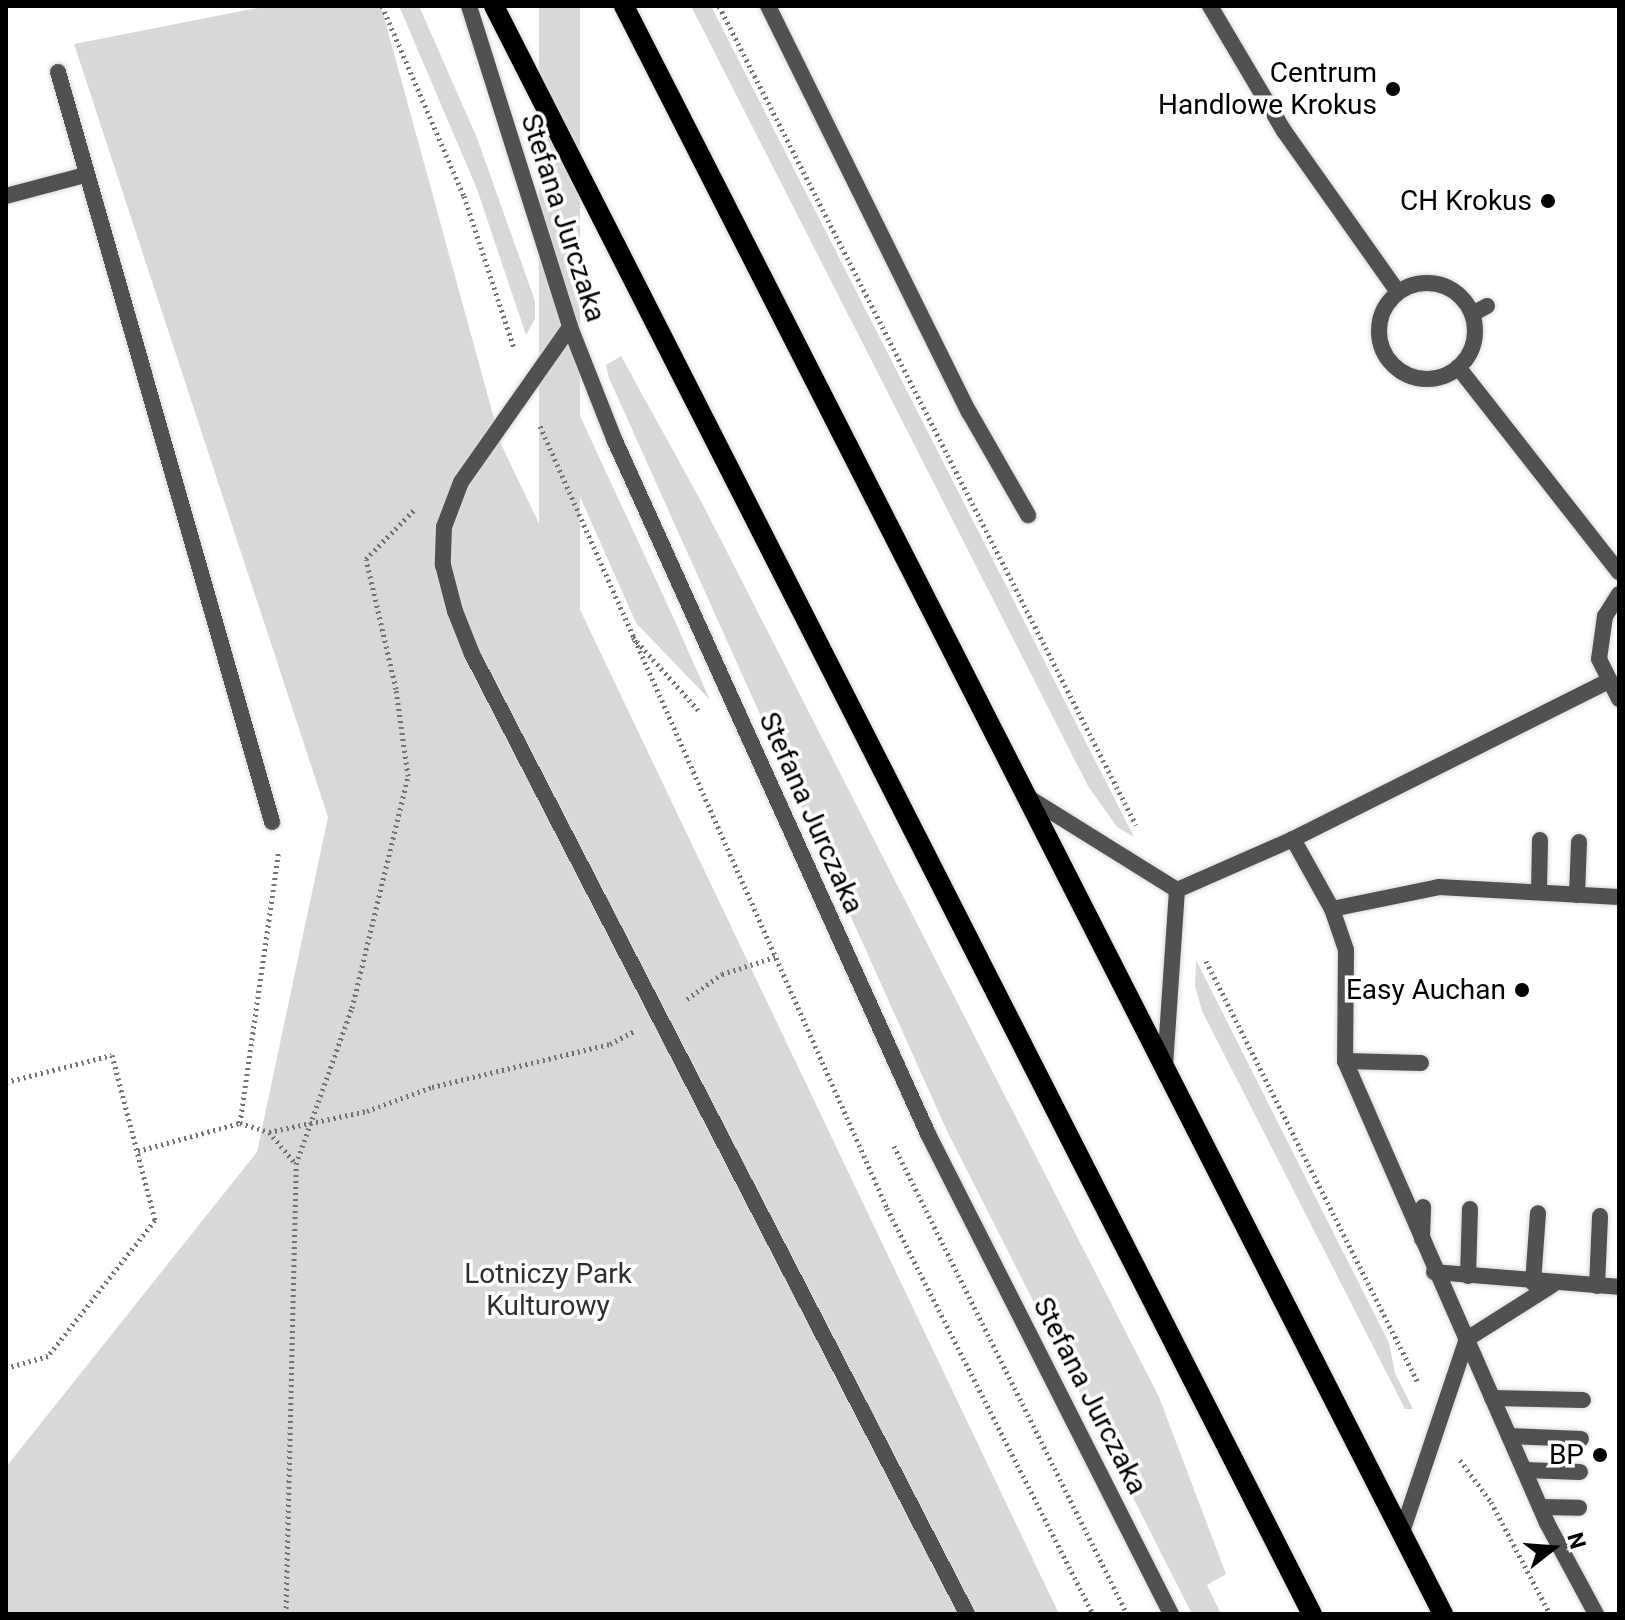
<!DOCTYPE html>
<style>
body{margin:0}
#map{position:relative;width:1625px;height:1620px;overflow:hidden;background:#fff;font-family:Roboto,sans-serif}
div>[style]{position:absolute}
.green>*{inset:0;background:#d8d8d8;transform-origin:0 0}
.path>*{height:5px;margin-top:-2.5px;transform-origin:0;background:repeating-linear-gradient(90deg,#737373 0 2px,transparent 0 6px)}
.roads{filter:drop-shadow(0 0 2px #dbdbdb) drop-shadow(0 0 2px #dbdbdb)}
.service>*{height:16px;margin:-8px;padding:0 8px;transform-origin:8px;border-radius:8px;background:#515151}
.service>.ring{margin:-8px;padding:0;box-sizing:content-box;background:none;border:16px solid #515151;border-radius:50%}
.minor>*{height:16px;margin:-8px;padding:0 8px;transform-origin:8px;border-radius:8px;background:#515151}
.tertiary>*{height:16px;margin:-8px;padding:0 8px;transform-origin:8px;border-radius:8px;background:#515151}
.primary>*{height:20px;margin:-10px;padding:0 10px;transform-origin:10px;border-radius:10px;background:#000}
.dots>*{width:22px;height:22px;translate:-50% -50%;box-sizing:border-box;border:4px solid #fff;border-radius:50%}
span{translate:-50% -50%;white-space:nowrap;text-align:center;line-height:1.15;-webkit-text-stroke:7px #fff;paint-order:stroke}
.poi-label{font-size:28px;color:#000}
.right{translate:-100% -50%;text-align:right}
.street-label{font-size:28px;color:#000}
.park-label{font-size:28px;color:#2f2f2f}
.frame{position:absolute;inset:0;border:8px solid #000;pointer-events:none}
.north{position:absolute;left:1513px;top:1508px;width:80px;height:80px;-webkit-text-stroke:6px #fff;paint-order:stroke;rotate:73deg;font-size:22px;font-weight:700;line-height:32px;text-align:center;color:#000}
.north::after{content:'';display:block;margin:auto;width:28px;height:36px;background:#000;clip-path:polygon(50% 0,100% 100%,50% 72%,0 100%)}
</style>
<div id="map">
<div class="green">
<i style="clip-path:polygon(268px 6px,381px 6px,501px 444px,1059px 1614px,6px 1614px,6px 1467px,257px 1152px,328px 817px,74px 44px)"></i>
<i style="clip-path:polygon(399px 6px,419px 6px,477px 138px,535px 301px,535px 319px,526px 335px,477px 189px)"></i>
<i style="left:539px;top:6px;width:41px;height:1804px"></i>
<i style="clip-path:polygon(691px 6px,711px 6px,1134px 837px,1117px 827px,1088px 786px)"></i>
<i style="clip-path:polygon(621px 356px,702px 503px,1159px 1397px,1226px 1574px,1207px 1585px,1221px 1614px,1192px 1614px,948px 1133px,609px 378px,606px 365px)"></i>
<i style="clip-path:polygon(574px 403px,669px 608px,710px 700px,636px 623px,549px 427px)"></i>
<i style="clip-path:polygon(1196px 960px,1389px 1343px,1395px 1373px,1413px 1409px,1405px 1409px,1202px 1011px,1195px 986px)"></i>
</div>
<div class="path">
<i style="left:382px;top:6px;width:207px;rotate:66.7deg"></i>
<i style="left:464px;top:196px;width:160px;rotate:71.8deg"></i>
<i style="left:719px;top:6px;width:919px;rotate:63.02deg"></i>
<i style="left:540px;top:426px;width:856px;rotate:66.07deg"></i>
<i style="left:887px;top:1208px;width:455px;rotate:63.1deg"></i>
<i style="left:633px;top:637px;width:98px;rotate:48.3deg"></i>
<i style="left:1206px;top:961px;width:470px;rotate:63.3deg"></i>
<i style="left:687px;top:999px;width:43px;rotate:-35.5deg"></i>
<i style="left:722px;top:974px;width:56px;rotate:-17.8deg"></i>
<i style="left:6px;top:1082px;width:109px;rotate:-14.3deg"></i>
<i style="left:112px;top:1055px;width:171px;rotate:75.4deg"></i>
<i style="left:155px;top:1220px;width:173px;rotate:128.2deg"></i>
<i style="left:48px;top:1356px;width:44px;rotate:164.1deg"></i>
<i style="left:240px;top:1123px;width:30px;rotate:17deg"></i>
<i style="left:269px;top:1132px;width:100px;rotate:-12.1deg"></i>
<i style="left:367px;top:1111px;width:69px;rotate:-20.3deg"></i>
<i style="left:432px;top:1087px;width:183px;rotate:-13.6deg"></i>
<i style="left:610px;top:1044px;width:27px;rotate:-28deg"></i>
<i style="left:269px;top:1132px;width:40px;rotate:50deg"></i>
<i style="left:894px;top:1146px;width:523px;rotate:63.53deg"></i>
<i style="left:138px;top:1151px;width:106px;rotate:-15.4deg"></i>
<i style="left:240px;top:1123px;width:276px;rotate:-81.9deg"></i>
<i style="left:1460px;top:1460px;width:52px;rotate:53.6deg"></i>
<i style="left:1491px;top:1502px;width:127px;rotate:62.2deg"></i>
<i style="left:286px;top:1614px;width:450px;rotate:-88.7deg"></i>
<i style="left:296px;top:1164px;width:166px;rotate:-70.3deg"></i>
<i style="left:352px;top:1008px;width:239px;rotate:-76.4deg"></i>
<i style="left:408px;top:776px;width:88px;rotate:-97.9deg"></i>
<i style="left:396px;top:689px;width:133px;rotate:-103deg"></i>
<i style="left:366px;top:559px;width:70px;rotate:-45.6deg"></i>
</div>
<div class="roads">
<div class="service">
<i style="left:768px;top:6px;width:453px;rotate:63.7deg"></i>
<i style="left:969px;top:412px;width:119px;rotate:60.2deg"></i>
<i style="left:1210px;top:6px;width:145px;rotate:59.4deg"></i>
<i style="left:1284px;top:131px;width:197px;rotate:54.7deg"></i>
<i class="ring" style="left:1379px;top:283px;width:80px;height:80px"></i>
<i style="left:1472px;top:314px;width:17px;rotate:-28deg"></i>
<i style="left:570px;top:327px;width:189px;rotate:125.1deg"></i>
<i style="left:461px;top:482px;width:48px;rotate:110.7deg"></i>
<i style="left:444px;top:527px;width:38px;rotate:92deg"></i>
<i style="left:443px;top:565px;width:48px;rotate:75.4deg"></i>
<i style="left:455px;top:611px;width:46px;rotate:68.4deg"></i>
<i style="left:472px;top:654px;width:1080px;rotate:62.72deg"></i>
<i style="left:1458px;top:367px;width:261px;rotate:51.9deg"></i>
<i style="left:1026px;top:796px;width:178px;rotate:31.9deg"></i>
<i style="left:1177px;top:890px;width:177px;rotate:93.9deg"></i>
<i style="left:1293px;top:839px;width:80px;rotate:60.9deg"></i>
<i style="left:1332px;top:909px;width:43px;rotate:71.1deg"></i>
<i style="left:1346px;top:950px;width:111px;rotate:90.5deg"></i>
<i style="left:1345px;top:1061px;width:504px;rotate:66.38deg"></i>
<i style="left:1547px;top:1523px;width:103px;rotate:61.7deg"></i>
<i style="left:1539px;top:892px;width:52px;rotate:-88.9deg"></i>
<i style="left:1577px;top:895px;width:53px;rotate:-87.8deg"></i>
<i style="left:1332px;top:909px;width:109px;rotate:-11.6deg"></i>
<i style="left:1439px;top:887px;width:180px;rotate:3.2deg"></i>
<i style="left:1345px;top:1061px;width:76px;rotate:1.5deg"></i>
<i style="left:1422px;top:1239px;width:32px;rotate:-88deg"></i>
<i style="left:1434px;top:1272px;width:186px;rotate:4.6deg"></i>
<i style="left:1468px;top:1276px;width:67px;rotate:-88.3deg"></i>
<i style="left:1533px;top:1283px;width:70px;rotate:-85.9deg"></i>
<i style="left:1597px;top:1286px;width:70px;rotate:-87.5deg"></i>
<i style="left:1492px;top:1398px;width:91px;rotate:1.3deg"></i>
<i style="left:1509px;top:1436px;width:72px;rotate:2.4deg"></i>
<i style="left:1524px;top:1470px;width:56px;rotate:2deg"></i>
<i style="left:1540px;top:1507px;width:39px;rotate:1deg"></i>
<i style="left:1402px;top:1532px;width:204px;rotate:-71.4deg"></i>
<i style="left:1467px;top:1339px;width:101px;rotate:-32.4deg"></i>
</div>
<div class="minor">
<i style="left:58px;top:72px;width:780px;rotate:74.07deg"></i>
<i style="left:6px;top:196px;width:82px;rotate:-14.9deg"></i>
<i style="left:1619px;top:594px;width:26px;rotate:122deg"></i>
<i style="left:1605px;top:616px;width:43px;rotate:97.9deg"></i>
<i style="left:1599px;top:659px;width:45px;rotate:63.4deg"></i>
<i style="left:1177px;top:890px;width:127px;rotate:-23.7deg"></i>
<i style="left:1293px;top:839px;width:351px;rotate:-26.6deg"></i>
</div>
<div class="tertiary">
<i style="left:469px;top:6px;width:337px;rotate:72.5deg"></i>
<i style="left:570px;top:327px;width:123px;rotate:68.5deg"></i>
<i style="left:615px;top:441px;width:760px;rotate:65.69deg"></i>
<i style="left:928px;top:1134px;width:538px;rotate:63.15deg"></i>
</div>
<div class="primary">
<i style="left:494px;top:6px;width:1804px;rotate:63.04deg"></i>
<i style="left:624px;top:6px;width:1805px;rotate:63.01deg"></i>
</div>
</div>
<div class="dots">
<i style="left:1393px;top:89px;background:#000"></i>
<i style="left:1548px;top:201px;background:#000"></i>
<i style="left:1522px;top:990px;background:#000"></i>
<i style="left:1600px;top:1455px;background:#000"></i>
</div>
<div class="poi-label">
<span class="right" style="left:1377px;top:89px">Centrum<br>Handlowe Krokus</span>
<span class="right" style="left:1532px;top:201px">CH Krokus</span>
<span class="right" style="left:1506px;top:990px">Easy Auchan</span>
<span class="right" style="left:1584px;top:1455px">BP</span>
</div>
<div class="street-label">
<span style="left:563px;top:218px;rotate:72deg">Stefana Jurczaka</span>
<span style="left:811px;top:813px;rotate:66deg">Stefana Jurczaka</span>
<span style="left:1090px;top:1396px;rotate:63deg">Stefana Jurczaka</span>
</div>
<div class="park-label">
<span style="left:548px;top:1290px">Lotniczy Park<br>Kulturowy</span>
</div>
<div class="frame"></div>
<div class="north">N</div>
</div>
